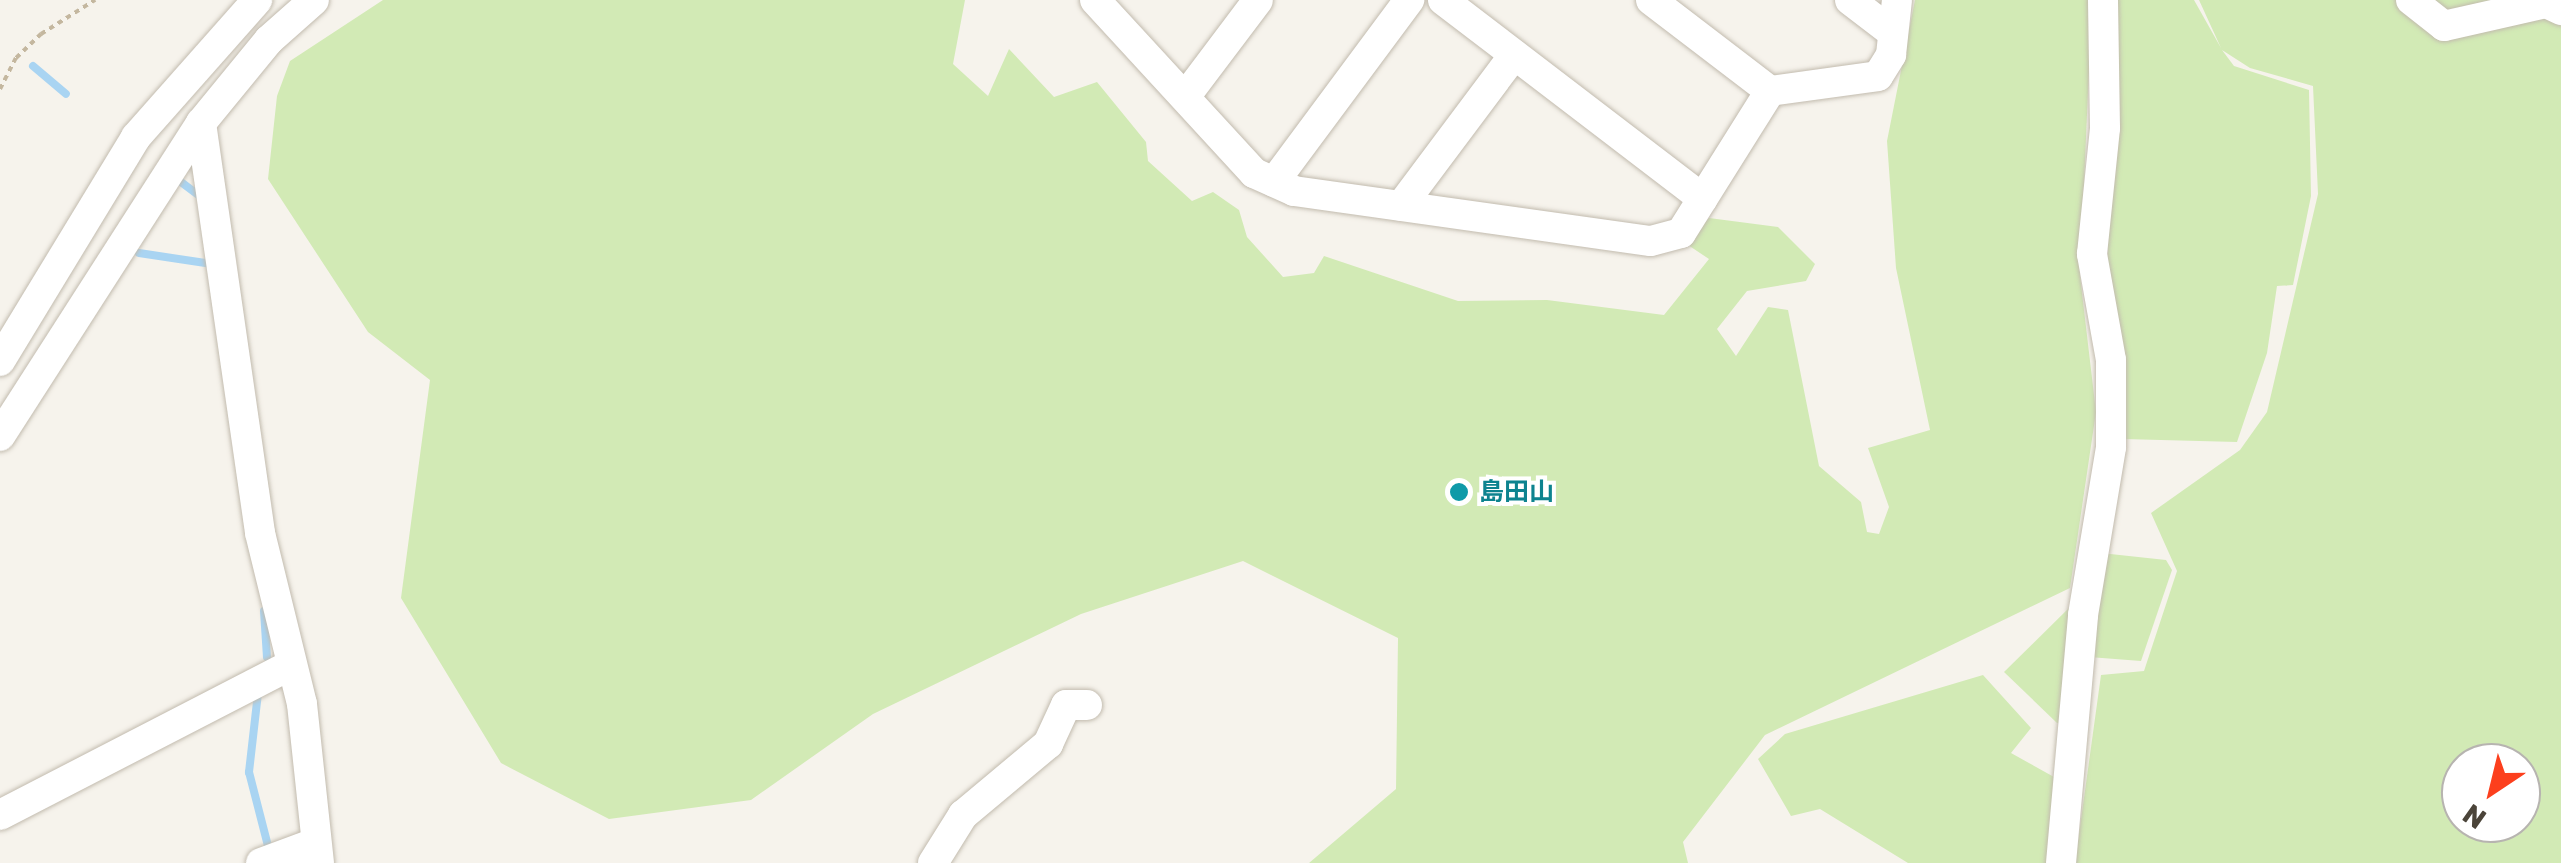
<!DOCTYPE html>
<meta charset="utf-8">
<style>
body{margin:0}
#map{position:relative;width:2561px;height:863px;overflow:hidden;background:#f6f3ec;font-family:Rubik,"Noto Sans JP",sans-serif}
div>[style]{position:absolute}
.green>*{inset:0;background:#d2eab5}
.stream>*{height:8px;margin:-4px;padding:0 4px;transform-origin:4px;border-radius:4px;background:#a9d4f2}
.path>*{height:4px;margin-top:-2px;transform-origin:0;background:repeating-linear-gradient(90deg,#c4b79f 0 5px,transparent 0 10px)}
.roads{filter:drop-shadow(0 0 2px #c2bbae) drop-shadow(0 0 2px #c2bbae)}
.minor>*{height:30px;margin:-15px;padding:0 15px;transform-origin:15px;border-radius:15px;background:#fff}
.dots>*{width:28px;height:28px;translate:-50% -50%;box-sizing:border-box;border:5px solid #fff;border-radius:50%}
span{translate:-50% -50%;white-space:nowrap;text-align:center;line-height:1.15;-webkit-text-stroke:8px #fff;paint-order:stroke}
.culture-label{font-size:25px;color:#0d838f;font-weight:700}
.left{translate:0 -50%;text-align:left}
.north{position:absolute;left:2441px;top:743px;width:100px;height:100px;box-sizing:border-box;background:#fff;border:2px solid #b7b4b0;border-radius:50%;rotate:215deg;font-size:28px;font-weight:700;line-height:40px;text-align:center;color:#4b4439}
.north::after{content:'';display:block;margin:auto;width:35px;height:45px;background:#fc3f1d;clip-path:polygon(50% 0,100% 100%,50% 72%,0 100%)}
</style>
<div id="map">
<div class="green">
<i style="clip-path:polygon(383px 0,965px 0,953px 64px,988px 96px,1009px 49px,1054px 97px,1097px 82px,1146px 142px,1148px 161px,1192px 201px,1213px 192px,1239px 210px,1247px 237px,1283px 277px,1314px 273px,1324px 256px,1458px 301px,1547px 300px,1664px 315px,1709px 259px,1685px 243px,1709px 218px,1778px 227px,1815px 264px,1806px 281px,1747px 291px,1717px 329px,1736px 356px,1768px 307px,1788px 310px,1819px 466px,1861px 502px,1867px 532px,1879px 534px,1889px 507px,1868px 448px,1930px 430px,1896px 268px,1887px 141px,1915px 0,2092px 0,2080px 276px,2096px 412px,2070px 588px,1765px 735px,1683px 842px,1688px 863px,1309px 863px,1396px 789px,1398px 638px,1243px 561px,1081px 614px,873px 714px,751px 800px,609px 819px,501px 763px,401px 598px,430px 380px,368px 332px,268px 179px,277px 96px,290px 61px)"></i>
<i style="clip-path:polygon(evenodd,2116px 0,2194px 0,2221px 48px,2199px 0,2561px 0,2561px 863px,2075px 863px,2101px 675px,2144px 671px,2177px 571px,2151px 513px,2240px 450px,2267px 412px,2318px 194px,2313px 86px,2250px 68px,2222px 50px,2234px 66px,2309px 90px,2311px 196px,2293px 285px,2277px 286px,2267px 353px,2237px 442px,2123px 439px,2107px 275px,2116px 0,2461px 763px,2521px 763px,2521px 823px,2461px 823px,2461px 763px)"></i>
<i style="clip-path:polygon(2101px 553px,2166px 560px,2172px 570px,2141px 661px,2089px 657px)"></i>
<i style="clip-path:polygon(2074px 603px,2063px 723px,2057px 723px,2004px 672px)"></i>
<i style="clip-path:polygon(1983px 675px,2031px 728px,2011px 753px,2054px 777px,2051px 863px,1908px 863px,1820px 809px,1791px 816px,1758px 759px,1785px 734px)"></i>
</div>
<div class="stream">
<i style="left:33px;top:66px;width:43px;rotate:40.3deg"></i>
<i style="left:177px;top:179px;width:31px;rotate:37deg"></i>
<i style="left:139px;top:253px;width:74px;rotate:8.6deg"></i>
<i style="left:264px;top:611px;width:46px;rotate:86.3deg"></i>
<i style="left:258px;top:693px;width:80px;rotate:96.5deg"></i>
<i style="left:249px;top:772px;width:85px;rotate:75.6deg"></i>
</div>
<div class="path">
<i style="left:0;top:89px;width:35px;rotate:-63deg"></i>
<i style="left:16px;top:58px;width:35px;rotate:-44deg"></i>
<i style="left:41px;top:34px;width:64px;rotate:-32.2deg"></i>
</div>
<div class="roads">
<div class="minor">
<i style="left:1095px;top:0;width:235px;rotate:47.4deg"></i>
<i style="left:1254px;top:173px;width:44px;rotate:24.2deg"></i>
<i style="left:1294px;top:191px;width:360px;rotate:8deg"></i>
<i style="left:1651px;top:241px;width:31px;rotate:-15deg"></i>
<i style="left:1681px;top:233px;width:168px;rotate:-57.9deg"></i>
<i style="left:1443px;top:0;width:327px;rotate:37.4deg"></i>
<i style="left:1651px;top:0;width:150px;rotate:37.4deg"></i>
<i style="left:1770px;top:91px;width:109px;rotate:-7.9deg"></i>
<i style="left:1878px;top:76px;width:25px;rotate:-58deg"></i>
<i style="left:1891px;top:55px;width:55px;rotate:-83.8deg"></i>
<i style="left:1850px;top:0;width:54px;rotate:37.5deg"></i>
<i style="left:2411px;top:0;width:42px;rotate:38.2deg"></i>
<i style="left:2444px;top:26px;width:105px;rotate:-12.7deg"></i>
<i style="left:2546px;top:3px;width:17px;rotate:25deg"></i>
<i style="left:1185px;top:97px;width:121px;rotate:-53deg"></i>
<i style="left:201px;top:123px;width:414px;rotate:81.8deg"></i>
<i style="left:260px;top:533px;width:176px;rotate:76.2deg"></i>
<i style="left:302px;top:704px;width:160px;rotate:83.9deg"></i>
<i style="left:1274px;top:182px;width:227px;rotate:-53.4deg"></i>
<i style="left:1401px;top:206px;width:189px;rotate:-53.2deg"></i>
<i style="left:0;top:361px;width:262px;rotate:-58.7deg"></i>
<i style="left:136px;top:137px;width:183px;rotate:-48.5deg"></i>
<i style="left:0;top:436px;width:372px;rotate:-57.3deg"></i>
<i style="left:201px;top:123px;width:107px;rotate:-50.7deg"></i>
<i style="left:269px;top:40px;width:60px;rotate:-41.6deg"></i>
<i style="left:0;top:815px;width:327px;rotate:-27.3deg"></i>
<i style="left:261px;top:863px;width:54px;rotate:-20.4deg"></i>
<i style="left:933px;top:863px;width:57px;rotate:-58deg"></i>
<i style="left:963px;top:815px;width:111px;rotate:-39.9deg"></i>
<i style="left:1048px;top:744px;width:43px;rotate:-65.2deg"></i>
<i style="left:1066px;top:705px;width:21px"></i>
<i style="left:2061px;top:863px;width:249px;rotate:-84.9deg"></i>
<i style="left:2083px;top:615px;width:170px;rotate:-80.5deg"></i>
<i style="left:2111px;top:447px;width:87px;rotate:-90deg"></i>
<i style="left:2111px;top:360px;width:108px;rotate:-100.2deg"></i>
<i style="left:2092px;top:254px;width:127px;rotate:-84.1deg"></i>
<i style="left:2105px;top:128px;width:128px;rotate:-90.9deg"></i>
</div>
</div>
<div class="dots">
<i style="left:1459px;top:492px;background:#0f9aa8"></i>
</div>
<div class="culture-label">
<span class="left" style="left:1479px;top:492px">島田山</span>
</div>
<div class="north">N</div>
</div>
